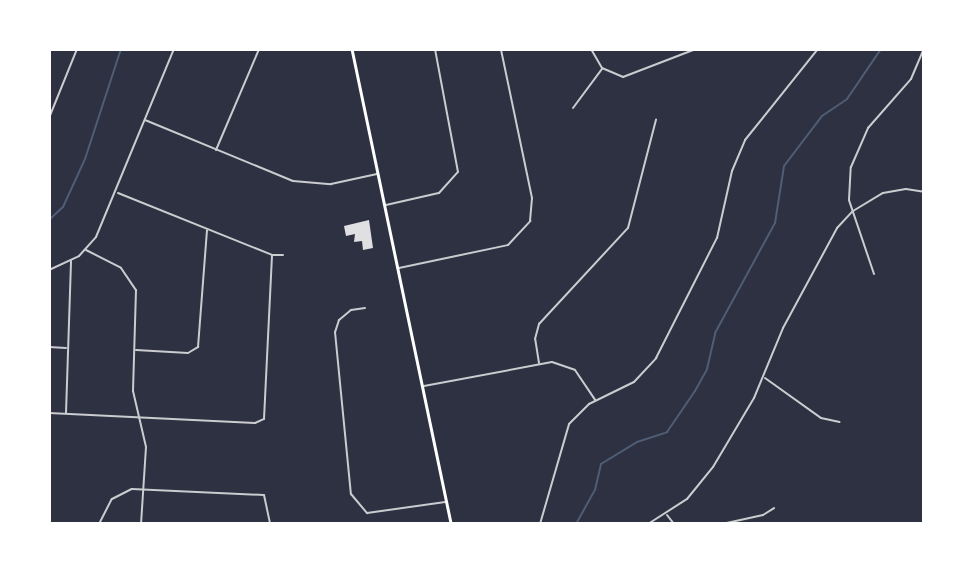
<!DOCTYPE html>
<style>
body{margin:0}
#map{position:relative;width:973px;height:573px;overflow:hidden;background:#2d3142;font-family:"Open Sans",sans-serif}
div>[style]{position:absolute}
.stream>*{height:2px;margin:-1px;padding:0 1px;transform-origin:1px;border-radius:1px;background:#4f5d75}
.building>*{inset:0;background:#e0e0e3}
.minor>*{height:2px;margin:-1px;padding:0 1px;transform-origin:1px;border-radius:1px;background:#caccd0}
.secondary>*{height:2.5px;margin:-1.25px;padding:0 1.25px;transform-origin:1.25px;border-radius:1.25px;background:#fff}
span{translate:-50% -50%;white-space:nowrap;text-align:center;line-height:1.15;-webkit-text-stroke:5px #fff;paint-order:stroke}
.frame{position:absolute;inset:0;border:51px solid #fff;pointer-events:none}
</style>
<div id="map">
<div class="stream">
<i style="left:49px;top:220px;width:19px;rotate:-43deg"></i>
<i style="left:63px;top:207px;width:53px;rotate:-65.4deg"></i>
<i style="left:85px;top:159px;width:116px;rotate:-71.9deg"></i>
<i style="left:576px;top:524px;width:39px;rotate:-61deg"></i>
<i style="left:595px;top:490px;width:27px;rotate:-77deg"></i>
<i style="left:601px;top:464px;width:42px;rotate:-31.4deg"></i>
<i style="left:637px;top:442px;width:32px;rotate:-18deg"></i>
<i style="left:667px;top:432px;width:50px;rotate:-55.7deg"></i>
<i style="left:695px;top:391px;width:25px;rotate:-61deg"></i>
<i style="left:707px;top:369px;width:37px;rotate:-77deg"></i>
<i style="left:715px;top:333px;width:125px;rotate:-61.4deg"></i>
<i style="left:775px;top:223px;width:58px;rotate:-81deg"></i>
<i style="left:784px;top:166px;width:63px;rotate:-52.8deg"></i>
<i style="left:822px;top:116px;width:30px;rotate:-34deg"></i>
<i style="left:847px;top:99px;width:60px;rotate:-55.8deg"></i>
</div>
<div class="building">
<i style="clip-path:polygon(369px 220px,373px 248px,363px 250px,362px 241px,354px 242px,355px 234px,346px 236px,344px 226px)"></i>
</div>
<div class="minor">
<i style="left:591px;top:49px;width:22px;rotate:60deg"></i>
<i style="left:602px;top:68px;width:23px;rotate:23deg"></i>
<i style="left:623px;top:77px;width:78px;rotate:-21deg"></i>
<i style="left:573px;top:108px;width:49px;rotate:-53.4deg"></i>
<i style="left:49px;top:118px;width:74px;rotate:-67.9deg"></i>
<i style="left:145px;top:120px;width:160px;rotate:22.4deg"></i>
<i style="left:293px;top:181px;width:38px;rotate:5deg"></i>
<i style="left:331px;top:184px;width:47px;rotate:-12.3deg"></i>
<i style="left:216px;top:150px;width:110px;rotate:-66.9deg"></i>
<i style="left:118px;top:193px;width:166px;rotate:21.9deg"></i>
<i style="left:272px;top:255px;width:11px"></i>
<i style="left:386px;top:205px;width:54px;rotate:-12.8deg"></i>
<i style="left:439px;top:193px;width:28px;rotate:-48deg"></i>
<i style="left:458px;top:172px;width:125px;rotate:-100.6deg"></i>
<i style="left:86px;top:250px;width:39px;rotate:27deg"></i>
<i style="left:121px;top:268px;width:27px;rotate:56deg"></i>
<i style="left:136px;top:290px;width:101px;rotate:91.7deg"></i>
<i style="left:133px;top:391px;width:57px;rotate:76.9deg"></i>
<i style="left:146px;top:447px;width:77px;rotate:93.7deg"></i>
<i style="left:399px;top:268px;width:111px;rotate:-11.9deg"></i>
<i style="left:508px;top:245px;width:33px;rotate:-47deg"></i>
<i style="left:530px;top:221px;width:23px;rotate:-85deg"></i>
<i style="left:532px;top:198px;width:152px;rotate:-101.8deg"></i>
<i style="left:49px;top:270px;width:33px;rotate:-25deg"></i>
<i style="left:79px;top:256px;width:25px;rotate:-48deg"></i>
<i style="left:96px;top:237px;width:204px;rotate:-67.5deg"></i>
<i style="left:874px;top:274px;width:78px;rotate:-108.7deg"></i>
<i style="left:849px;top:200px;width:33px;rotate:-87deg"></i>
<i style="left:851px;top:167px;width:43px;rotate:-66.4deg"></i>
<i style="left:868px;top:128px;width:65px;rotate:-48.7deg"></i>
<i style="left:911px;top:79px;width:33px;rotate:-67deg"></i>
<i style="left:365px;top:308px;width:14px;rotate:172deg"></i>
<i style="left:351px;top:310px;width:16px;rotate:140deg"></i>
<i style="left:339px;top:320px;width:13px;rotate:108deg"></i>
<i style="left:335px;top:332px;width:163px;rotate:84.4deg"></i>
<i style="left:351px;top:494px;width:25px;rotate:50deg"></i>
<i style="left:367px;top:513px;width:79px;rotate:-8deg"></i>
<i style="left:49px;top:347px;width:17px;rotate:3deg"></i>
<i style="left:136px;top:350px;width:52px;rotate:3.3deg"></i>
<i style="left:188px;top:353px;width:12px;rotate:-31deg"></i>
<i style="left:198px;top:347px;width:117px;rotate:-85.6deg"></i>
<i style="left:539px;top:363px;width:24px;rotate:-99deg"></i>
<i style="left:535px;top:339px;width:16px;rotate:-75deg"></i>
<i style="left:539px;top:324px;width:131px;rotate:-47.2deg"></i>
<i style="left:628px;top:228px;width:112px;rotate:-75.5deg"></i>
<i style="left:765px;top:378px;width:69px;rotate:35.5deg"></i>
<i style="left:821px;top:418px;width:19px;rotate:12deg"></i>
<i style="left:424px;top:386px;width:130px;rotate:-10.6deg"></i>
<i style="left:552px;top:362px;width:24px;rotate:19deg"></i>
<i style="left:575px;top:370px;width:36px;rotate:56deg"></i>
<i style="left:49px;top:413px;width:206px;rotate:2.8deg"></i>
<i style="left:255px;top:423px;width:10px;rotate:-24deg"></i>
<i style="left:264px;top:419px;width:164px;rotate:-87.2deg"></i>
<i style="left:66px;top:413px;width:152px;rotate:-88.1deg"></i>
<i style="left:667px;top:515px;width:11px;rotate:52deg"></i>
<i style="left:99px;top:524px;width:28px;rotate:-63deg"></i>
<i style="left:112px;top:499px;width:22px;rotate:-27deg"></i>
<i style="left:132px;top:489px;width:132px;rotate:2.6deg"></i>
<i style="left:264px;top:495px;width:30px;rotate:78deg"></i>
<i style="left:540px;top:524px;width:104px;rotate:-73.8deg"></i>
<i style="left:569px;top:424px;width:28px;rotate:-45deg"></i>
<i style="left:589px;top:404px;width:50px;rotate:-26.1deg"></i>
<i style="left:634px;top:382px;width:33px;rotate:-47deg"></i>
<i style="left:656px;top:358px;width:135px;rotate:-63.1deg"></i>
<i style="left:717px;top:238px;width:69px;rotate:-77.4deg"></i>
<i style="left:732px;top:171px;width:34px;rotate:-67deg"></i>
<i style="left:745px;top:140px;width:117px;rotate:-51.3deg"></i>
<i style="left:648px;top:524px;width:46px;rotate:-32.7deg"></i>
<i style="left:687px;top:499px;width:41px;rotate:-50.9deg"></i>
<i style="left:713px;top:467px;width:80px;rotate:-59.3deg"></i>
<i style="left:754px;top:398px;width:76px;rotate:-67.5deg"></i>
<i style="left:783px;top:328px;width:114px;rotate:-61.6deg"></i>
<i style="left:837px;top:228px;width:23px;rotate:-47deg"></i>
<i style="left:853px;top:211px;width:35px;rotate:-31deg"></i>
<i style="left:883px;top:193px;width:23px;rotate:-10deg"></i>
<i style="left:906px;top:189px;width:18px;rotate:9deg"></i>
<i style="left:722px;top:524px;width:42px;rotate:-12.4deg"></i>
<i style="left:763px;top:515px;width:13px;rotate:-32deg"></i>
</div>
<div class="secondary">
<i style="left:352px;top:49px;width:485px;rotate:78.2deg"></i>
</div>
<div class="frame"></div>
</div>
